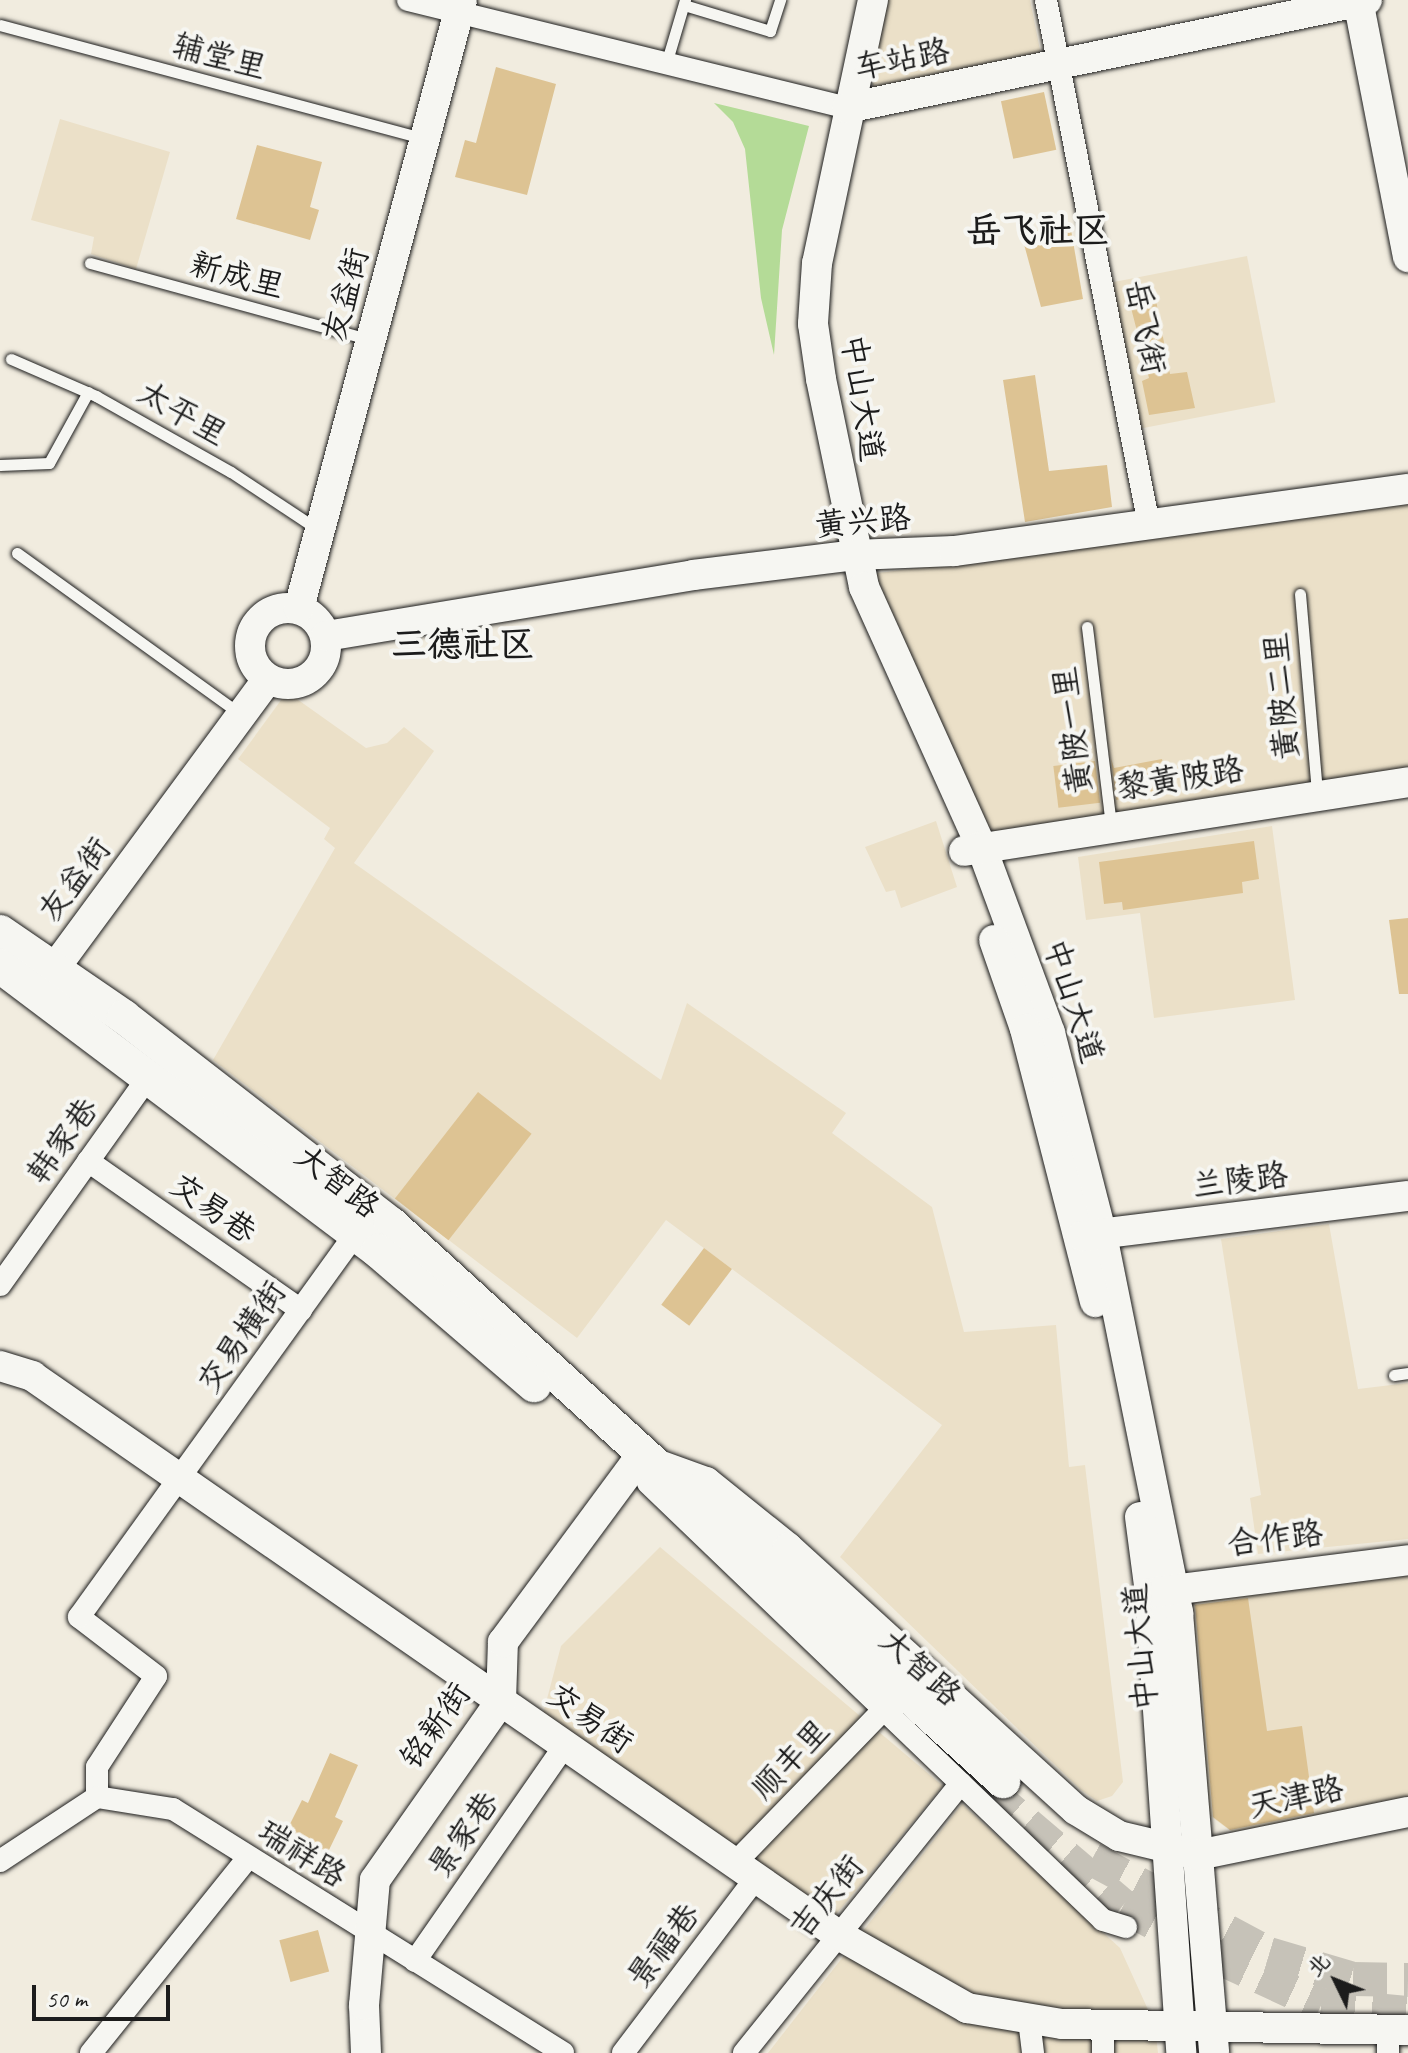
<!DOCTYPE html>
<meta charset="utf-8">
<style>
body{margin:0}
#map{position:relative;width:1408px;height:2053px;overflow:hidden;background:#f1ecdf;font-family:Caveat,"LXGW WenKai TC",sans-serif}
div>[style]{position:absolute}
.built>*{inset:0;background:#ebe0c8;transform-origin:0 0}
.green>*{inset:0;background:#b4db97}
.building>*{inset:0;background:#ddc393;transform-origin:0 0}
.primary-tunnel>*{height:34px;margin-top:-17px;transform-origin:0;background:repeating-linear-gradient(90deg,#c6c2b8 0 34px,transparent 0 51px)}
.roads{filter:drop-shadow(0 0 2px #1c1c1c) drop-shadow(0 0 2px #1c1c1c)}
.lane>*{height:11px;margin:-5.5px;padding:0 5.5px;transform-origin:5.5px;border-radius:5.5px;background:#f6f6f2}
.street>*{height:22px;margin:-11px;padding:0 11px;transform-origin:11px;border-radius:11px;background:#f6f6f2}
.secondary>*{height:30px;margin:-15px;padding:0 15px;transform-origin:15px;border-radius:15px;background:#f6f6f2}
.secondary>.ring{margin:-15px;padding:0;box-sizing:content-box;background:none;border:30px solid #f6f6f2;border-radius:50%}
.primary>*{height:34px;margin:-17px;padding:0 17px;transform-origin:17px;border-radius:17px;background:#f6f6f2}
span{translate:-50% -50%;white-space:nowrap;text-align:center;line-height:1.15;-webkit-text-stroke:8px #f6f6f2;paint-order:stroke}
.street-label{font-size:32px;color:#1c1c1c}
.quarter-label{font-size:36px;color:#1c1c1c;font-weight:700}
.north{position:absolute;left:1296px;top:1941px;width:80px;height:80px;-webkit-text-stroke:6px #f6f6f2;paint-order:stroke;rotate:313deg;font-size:22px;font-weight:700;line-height:32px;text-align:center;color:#1c1c1c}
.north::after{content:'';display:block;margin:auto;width:28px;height:36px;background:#1c1c1c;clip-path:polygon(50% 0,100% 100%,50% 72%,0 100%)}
.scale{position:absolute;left:32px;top:1985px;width:138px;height:36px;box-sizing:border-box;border:4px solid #1c1c1c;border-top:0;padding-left:10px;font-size:24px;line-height:28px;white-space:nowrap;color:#1c1c1c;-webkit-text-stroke:6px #f6f6f2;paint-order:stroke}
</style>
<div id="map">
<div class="built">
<i style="clip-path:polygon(879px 0,1030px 0,1041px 55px,874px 94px,867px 35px)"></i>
<i style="clip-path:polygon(60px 119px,170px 152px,136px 269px,91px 254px,94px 237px,31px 220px)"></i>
<i style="left:1247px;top:256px;width:149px;height:137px;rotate:79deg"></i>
<i style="clip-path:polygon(1408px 504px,1408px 768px,992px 836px,863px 575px)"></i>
<i style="clip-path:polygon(287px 692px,366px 748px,387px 743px,404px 727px,434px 751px,354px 863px,661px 1080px,687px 1003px,846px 1113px,832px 1133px,932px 1207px,964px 1332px,1056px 1325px,1069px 1467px,1085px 1465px,1123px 1782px,1112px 1796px,1097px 1801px,1081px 1790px,840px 1557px,942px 1425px,666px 1220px,577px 1338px,213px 1060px,335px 848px,324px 839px,330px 828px,238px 759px)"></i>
<i style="clip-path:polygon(936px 821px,957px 887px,901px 908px,895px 890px,886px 892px,865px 847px)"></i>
<i style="clip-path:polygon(1272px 826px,1295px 1000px,1154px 1018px,1140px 913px,1086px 920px,1078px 857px)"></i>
<i style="clip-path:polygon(1329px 1224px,1358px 1389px,1408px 1383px,1408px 1539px,1258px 1554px,1250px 1498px,1261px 1495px,1221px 1239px)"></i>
<i style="clip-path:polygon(660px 1547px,943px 1786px,833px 1918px,543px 1714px,561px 1646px)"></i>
<i style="clip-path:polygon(1408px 1573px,1408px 1799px,1232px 1832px,1209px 1815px,1186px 1598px)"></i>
<i style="clip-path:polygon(962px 1804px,1120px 1948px,1155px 2025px,1158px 2053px,768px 2053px)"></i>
</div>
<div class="green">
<i style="clip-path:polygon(714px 103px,809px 126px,782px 230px,774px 355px,761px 298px,745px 149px,733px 122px)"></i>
</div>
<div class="building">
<i style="clip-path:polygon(496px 67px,556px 84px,527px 195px,455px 177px,465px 140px,476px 143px)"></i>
<i style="left:1044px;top:92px;width:59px;height:44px;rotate:78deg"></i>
<i style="clip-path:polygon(257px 145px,322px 162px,310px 207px,319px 210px,310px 240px,236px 219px)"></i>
<i style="clip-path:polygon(1070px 224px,1083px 299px,1041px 307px,1021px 233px)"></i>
<i style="clip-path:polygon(1155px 295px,1170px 374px,1187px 372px,1195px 408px,1149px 415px,1142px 381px,1149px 378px,1129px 300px)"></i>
<i style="clip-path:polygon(1035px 375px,1049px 471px,1107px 465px,1112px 507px,1025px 522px,1003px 380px)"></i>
<i style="clip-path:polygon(1111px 758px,1114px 768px,1162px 759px,1168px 790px,1116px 800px)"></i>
<i style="left:1095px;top:761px;width:42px;height:42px;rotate:83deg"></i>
<i style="clip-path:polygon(1254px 841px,1259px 879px,1242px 882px,1243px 893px,1123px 910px,1122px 902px,1104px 904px,1099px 862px)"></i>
<i style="clip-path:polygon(1408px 918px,1408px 994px,1399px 994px,1389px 920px)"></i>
<i style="left:478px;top:1092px;width:68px;height:135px;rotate:38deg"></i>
<i style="left:704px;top:1248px;width:35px;height:71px;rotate:37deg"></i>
<i style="clip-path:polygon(1248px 1598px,1267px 1731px,1302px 1726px,1314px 1813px,1230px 1830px,1213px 1817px,1195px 1605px)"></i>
<i style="clip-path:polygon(330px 1753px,358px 1765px,335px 1817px,343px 1821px,328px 1852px,286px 1832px,302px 1800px,308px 1803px)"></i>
<i style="left:318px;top:1930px;width:43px;height:40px;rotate:75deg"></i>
</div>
<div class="primary-tunnel">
<i style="left:988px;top:1791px;width:177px;rotate:40.4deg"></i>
<i style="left:1123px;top:1906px;width:105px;rotate:28.5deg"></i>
<i style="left:1215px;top:1956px;width:117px;rotate:24.8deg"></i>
<i style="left:1321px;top:2005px;width:87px;rotate:5.3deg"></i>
<i style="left:1092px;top:1859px;width:201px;rotate:28.2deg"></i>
<i style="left:1269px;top:1954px;width:88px;rotate:16.6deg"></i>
<i style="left:1353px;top:1979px;width:55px;rotate:1deg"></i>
</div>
<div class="roads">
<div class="lane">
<i style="left:684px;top:5px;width:90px;rotate:16.8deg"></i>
<i style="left:770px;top:31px;width:33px;rotate:-72deg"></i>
<i style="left:0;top:25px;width:439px;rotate:15deg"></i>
<i style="left:666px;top:64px;width:67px;rotate:-73.5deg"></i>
<i style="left:90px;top:263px;width:291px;rotate:15.3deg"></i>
<i style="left:11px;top:359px;width:93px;rotate:23.5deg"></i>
<i style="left:96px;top:396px;width:155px;rotate:29.4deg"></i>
<i style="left:231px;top:472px;width:103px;rotate:33.5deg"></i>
<i style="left:0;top:465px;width:49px;rotate:-2.3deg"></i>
<i style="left:49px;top:463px;width:81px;rotate:-61.2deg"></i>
<i style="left:17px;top:553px;width:275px;rotate:35.8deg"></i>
<i style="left:1300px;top:594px;width:201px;rotate:85.1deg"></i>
<i style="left:1087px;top:627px;width:199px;rotate:83.1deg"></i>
<i style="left:1394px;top:1375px;width:14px;rotate:-8deg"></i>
</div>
<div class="street">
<i style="left:408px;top:0;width:452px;rotate:13.8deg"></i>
<i style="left:1046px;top:0;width:535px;rotate:78.9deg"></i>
<i style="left:88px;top:1161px;width:260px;rotate:35deg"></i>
<i style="left:0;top:1285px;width:258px;rotate:-54.5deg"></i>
<i style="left:648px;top:1483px;width:631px;rotate:43.84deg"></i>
<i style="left:1103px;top:1920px;width:24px;rotate:17deg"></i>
<i style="left:97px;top:1797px;width:30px;rotate:-90deg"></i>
<i style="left:97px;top:1767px;width:108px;rotate:-57deg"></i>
<i style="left:156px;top:1676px;width:97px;rotate:-142.5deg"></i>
<i style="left:79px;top:1617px;width:472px;rotate:-54.2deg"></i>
<i style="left:0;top:1861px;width:116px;rotate:-33.4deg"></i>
<i style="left:97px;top:1797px;width:77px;rotate:9deg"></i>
<i style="left:173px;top:1809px;width:460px;rotate:32deg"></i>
<i style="left:735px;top:1863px;width:226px;rotate:-45.9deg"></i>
<i style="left:415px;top:1961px;width:263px;rotate:-55.2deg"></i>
<i style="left:1029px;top:2020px;width:33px;rotate:83deg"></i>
<i style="left:1103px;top:2023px;width:30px;rotate:90deg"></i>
<i style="left:91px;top:2053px;width:250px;rotate:-51.2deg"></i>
<i style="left:623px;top:2053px;width:220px;rotate:-52.8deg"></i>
<i style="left:744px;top:2053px;width:346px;rotate:-51.2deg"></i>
<i style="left:1388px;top:2053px;width:23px;rotate:-90deg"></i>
</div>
<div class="secondary">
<i style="left:873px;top:0;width:269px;rotate:102deg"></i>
<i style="left:817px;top:263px;width:61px;rotate:93.8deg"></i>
<i style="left:813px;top:324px;width:56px;rotate:81.7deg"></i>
<i style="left:821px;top:379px;width:212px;rotate:78.3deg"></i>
<i style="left:864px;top:587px;width:284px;rotate:65.7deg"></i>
<i style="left:981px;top:846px;width:199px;rotate:69.7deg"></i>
<i style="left:1050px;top:1033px;width:209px;rotate:75.6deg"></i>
<i style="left:1102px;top:1235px;width:386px;rotate:78.6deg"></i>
<i style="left:1178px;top:1613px;width:441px;rotate:85.3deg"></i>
<i style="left:1358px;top:0;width:262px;rotate:79deg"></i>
<i style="left:847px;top:108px;width:531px;rotate:-11.73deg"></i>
<i class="ring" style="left:250px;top:608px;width:46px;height:46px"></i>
<i style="left:299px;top:608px;width:629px;rotate:-74.99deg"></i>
<i style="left:326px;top:636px;width:372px;rotate:-9.4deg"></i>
<i style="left:693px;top:575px;width:163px;rotate:-7deg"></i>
<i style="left:855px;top:555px;width:99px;rotate:-2.3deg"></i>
<i style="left:954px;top:551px;width:458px;rotate:-7.8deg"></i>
<i style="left:964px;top:851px;width:449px;rotate:-8.8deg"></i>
<i style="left:994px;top:940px;width:94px;rotate:70.8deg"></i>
<i style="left:1025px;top:1029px;width:282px;rotate:75.6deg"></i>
<i style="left:54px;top:969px;width:360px;rotate:-53.6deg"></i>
<i style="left:1082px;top:1236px;width:328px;rotate:-7deg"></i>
<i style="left:0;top:1366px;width:34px;rotate:17deg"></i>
<i style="left:32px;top:1376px;width:979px;rotate:34.73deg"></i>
<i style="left:837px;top:1934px;width:150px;rotate:29.6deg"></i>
<i style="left:967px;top:2008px;width:96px;rotate:9.6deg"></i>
<i style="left:1062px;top:2024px;width:346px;rotate:1deg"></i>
<i style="left:659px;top:1465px;width:50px;rotate:19.9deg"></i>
<i style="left:706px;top:1482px;width:105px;rotate:38.8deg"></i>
<i style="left:788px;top:1548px;width:389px;rotate:42.3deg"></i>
<i style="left:1076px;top:1810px;width:50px;rotate:31.2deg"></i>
<i style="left:1119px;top:1836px;width:81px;rotate:13.5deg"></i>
<i style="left:1198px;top:1855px;width:214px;rotate:-11.6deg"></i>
<i style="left:1140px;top:1517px;width:77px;rotate:82.5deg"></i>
<i style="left:1150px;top:1593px;width:461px;rotate:86.1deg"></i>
<i style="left:1156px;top:1592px;width:254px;rotate:-7.2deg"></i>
<i style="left:366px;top:2053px;width:48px;rotate:-92.4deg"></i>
<i style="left:364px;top:2005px;width:125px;rotate:-85deg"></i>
<i style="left:375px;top:1880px;width:219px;rotate:-54.9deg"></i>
<i style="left:501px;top:1701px;width:59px;rotate:-88.1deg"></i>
<i style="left:503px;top:1642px;width:219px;rotate:-53.5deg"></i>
</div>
<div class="primary">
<i style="left:0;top:932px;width:150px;rotate:34.4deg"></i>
<i style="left:124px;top:1017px;width:338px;rotate:37.8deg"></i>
<i style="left:391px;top:1224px;width:828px;rotate:42.31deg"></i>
<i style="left:0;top:966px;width:473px;rotate:37deg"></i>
<i style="left:378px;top:1251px;width:206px;rotate:40.7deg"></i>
</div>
</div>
<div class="street-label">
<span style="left:219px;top:57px;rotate:15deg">辅堂里</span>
<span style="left:902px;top:60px;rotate:-11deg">车站路</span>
<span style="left:237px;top:276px;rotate:15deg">新成里</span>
<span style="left:346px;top:295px;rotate:-75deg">友益街</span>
<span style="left:1145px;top:327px;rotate:79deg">岳飞街</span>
<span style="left:862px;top:398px;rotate:81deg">中山大道</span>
<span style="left:182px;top:414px;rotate:30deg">太平里</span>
<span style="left:863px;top:522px;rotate:-5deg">黄兴路</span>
<span style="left:1282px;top:696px;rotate:-95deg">黄陂二里</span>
<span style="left:1073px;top:730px;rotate:-97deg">黄陂一里</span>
<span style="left:1180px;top:779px;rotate:-9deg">黎黄陂路</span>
<span style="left:75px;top:880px;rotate:-53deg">友益街</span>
<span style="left:1073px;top:1001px;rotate:72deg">中山大道</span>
<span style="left:63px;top:1141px;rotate:-54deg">韩家巷</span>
<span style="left:1240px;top:1181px;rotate:-7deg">兰陵路</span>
<span style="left:337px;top:1182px;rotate:38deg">大智路</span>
<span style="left:213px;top:1209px;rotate:35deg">交易巷</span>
<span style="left:242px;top:1337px;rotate:-55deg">交易横街</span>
<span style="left:1275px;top:1539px;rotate:-7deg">合作路</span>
<span style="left:1141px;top:1647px;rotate:-95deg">中山大道</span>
<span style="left:920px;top:1668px;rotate:42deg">大智路</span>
<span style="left:590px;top:1719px;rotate:35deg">交易街</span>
<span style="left:436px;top:1726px;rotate:-55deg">铭新街</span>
<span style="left:791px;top:1760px;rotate:-46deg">顺丰里</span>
<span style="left:1296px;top:1798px;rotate:-12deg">天津路</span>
<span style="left:464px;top:1835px;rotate:-55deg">景家巷</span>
<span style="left:302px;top:1854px;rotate:32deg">瑞祥路</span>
<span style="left:827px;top:1897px;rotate:-51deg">吉庆街</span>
<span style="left:664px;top:1946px;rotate:-53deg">景福巷</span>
</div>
<div class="quarter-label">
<span style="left:1038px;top:231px">岳飞社区</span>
<span style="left:463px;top:645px">三德社区</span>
</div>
<div class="north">北</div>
<div class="scale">50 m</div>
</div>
